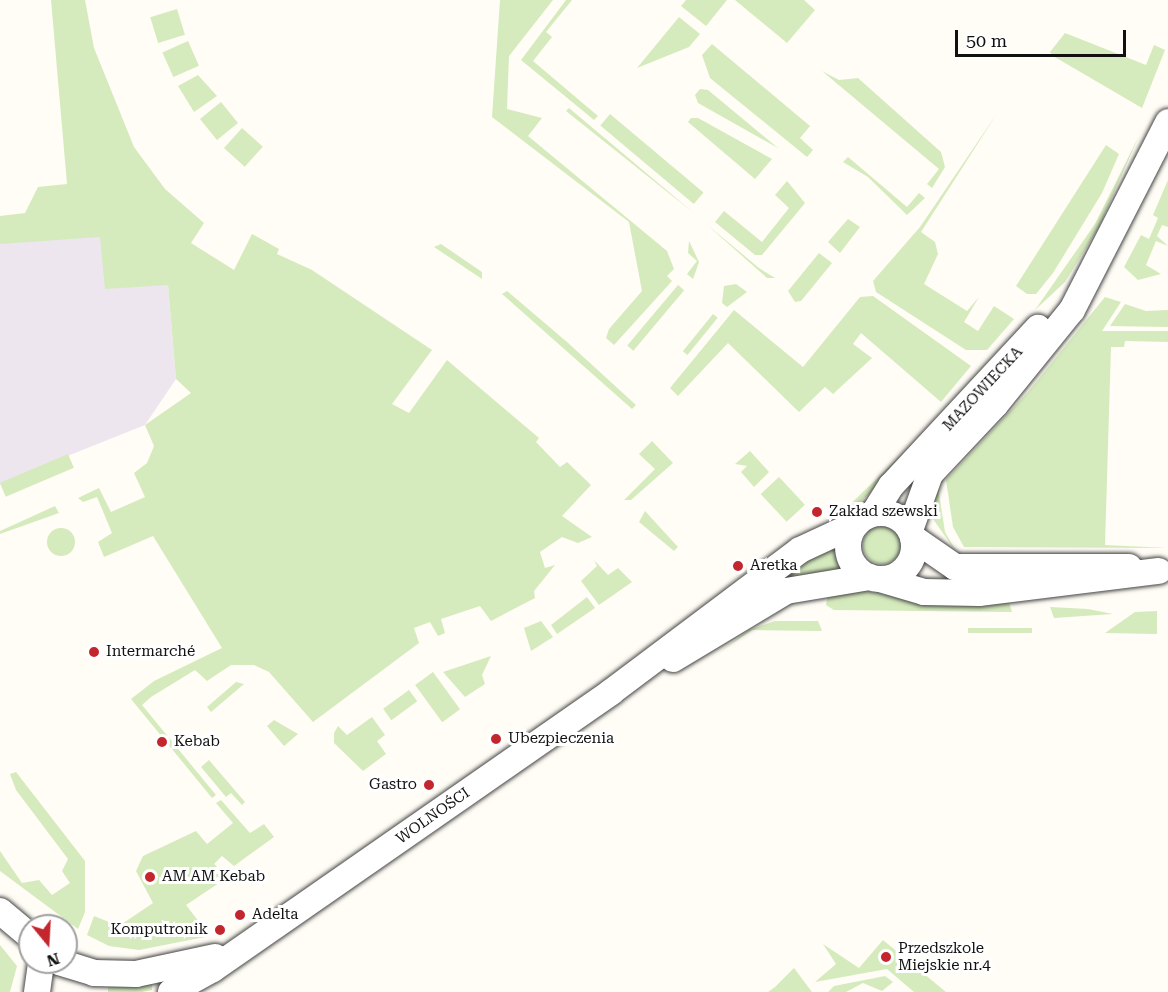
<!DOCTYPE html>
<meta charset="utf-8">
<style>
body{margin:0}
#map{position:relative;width:1168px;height:992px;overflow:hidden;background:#fffdf5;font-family:"Roboto Serif",serif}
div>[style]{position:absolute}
.industrial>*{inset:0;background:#eee6ef}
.green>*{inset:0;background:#d5ebbd;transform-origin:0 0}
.round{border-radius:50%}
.roads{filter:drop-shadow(0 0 2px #444) drop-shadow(0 0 2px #444)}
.tertiary>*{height:26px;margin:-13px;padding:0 13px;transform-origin:13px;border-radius:13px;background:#fff}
.tertiary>.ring{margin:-13px;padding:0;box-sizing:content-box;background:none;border:26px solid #fff;border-radius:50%}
.dots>*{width:16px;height:16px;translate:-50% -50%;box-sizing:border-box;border:3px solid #fff;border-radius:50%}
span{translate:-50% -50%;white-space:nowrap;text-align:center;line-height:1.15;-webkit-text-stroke:6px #fff;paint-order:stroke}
.street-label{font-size:15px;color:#111}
.poi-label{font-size:15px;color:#111}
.left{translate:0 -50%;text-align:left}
.right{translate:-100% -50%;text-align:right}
.north{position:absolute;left:18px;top:914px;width:60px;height:60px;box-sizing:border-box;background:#fff;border:2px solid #a0a0a0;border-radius:50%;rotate:162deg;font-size:16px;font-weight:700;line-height:24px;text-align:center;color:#111}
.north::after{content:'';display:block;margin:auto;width:21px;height:27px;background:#c4262e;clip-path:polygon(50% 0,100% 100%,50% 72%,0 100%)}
.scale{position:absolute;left:955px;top:30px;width:171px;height:27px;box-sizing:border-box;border:3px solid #111;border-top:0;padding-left:8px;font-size:18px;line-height:21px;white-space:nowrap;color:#111;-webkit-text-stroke:4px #fff;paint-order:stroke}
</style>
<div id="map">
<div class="industrial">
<i style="clip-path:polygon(40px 187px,168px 285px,176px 379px,145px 425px,0 483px,0 217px,36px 214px)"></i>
</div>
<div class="green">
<i style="clip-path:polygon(51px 0,85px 0,94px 48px,134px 147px,165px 189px,204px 223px,191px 243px,234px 270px,252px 234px,279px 249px,277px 254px,312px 270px,432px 350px,392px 404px,409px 413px,447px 360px,539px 438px,536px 442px,560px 467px,567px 462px,591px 485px,562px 516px,592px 537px,578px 543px,562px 537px,540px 552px,545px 568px,555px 565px,534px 591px,535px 598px,491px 621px,480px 606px,441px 619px,445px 633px,438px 636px,430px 622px,414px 628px,419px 643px,313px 722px,269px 672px,254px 665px,231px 665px,207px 681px,195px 670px,151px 697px,142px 705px,216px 795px,212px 798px,131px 699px,154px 681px,222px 648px,153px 536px,104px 557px,98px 542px,112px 533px,97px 497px,83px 502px,78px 498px,99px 488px,111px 512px,145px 497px,134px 473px,147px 463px,154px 446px,145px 425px,191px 393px,176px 379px,168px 285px,105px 289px,100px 237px,0 244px,0 216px,25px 213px,38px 187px,67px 184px)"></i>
<i style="clip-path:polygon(500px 0,553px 0,509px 56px,507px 109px,542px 118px,528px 136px,667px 251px,674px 269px,667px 276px,672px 281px,614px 345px,606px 338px,609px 329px,642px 291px,629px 222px,492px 117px)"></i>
<i style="clip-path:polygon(566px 0,572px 0,546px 32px,552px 37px,533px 61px,598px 116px,594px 120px,521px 60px)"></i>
<i style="clip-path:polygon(686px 0,727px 0,706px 26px,681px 6px)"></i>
<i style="clip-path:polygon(735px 0,804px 0,815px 10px,787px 43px)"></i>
<i style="left:177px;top:9px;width:27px;height:28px;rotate:73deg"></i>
<i style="clip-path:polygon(679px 17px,700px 34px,689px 47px,637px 68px)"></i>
<i style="clip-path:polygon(1065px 33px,1146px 65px,1154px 45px,1165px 50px,1142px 108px,1053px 56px,1050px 52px)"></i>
<i style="left:188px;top:41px;width:27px;height:28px;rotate:66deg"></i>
<i style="clip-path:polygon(712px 44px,810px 126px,800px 138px,813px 150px,807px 157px,710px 78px,702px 55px)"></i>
<i style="clip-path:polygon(822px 71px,839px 80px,858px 78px,941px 152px,945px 167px,932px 188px,927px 184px,939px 169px)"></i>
<i style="clip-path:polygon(198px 75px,217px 96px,194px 112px,178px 86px)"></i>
<i style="clip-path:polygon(700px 89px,708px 90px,778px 148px,698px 103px,695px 95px)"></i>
<i style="left:221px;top:102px;width:27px;height:27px;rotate:51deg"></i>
<i style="clip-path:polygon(569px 108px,695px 214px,566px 111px)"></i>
<i style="clip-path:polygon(998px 112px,921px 232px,935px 242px,938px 254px,924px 284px,967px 311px,979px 297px,964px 322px,978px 331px,994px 306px,1014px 319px,987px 350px,966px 350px,876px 292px,873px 281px,920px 227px)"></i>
<i style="left:610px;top:114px;width:122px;height:15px;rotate:40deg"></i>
<i style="clip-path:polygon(691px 118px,698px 118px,772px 159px,755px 179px,688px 122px)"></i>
<i style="left:242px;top:128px;width:28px;height:27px;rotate:42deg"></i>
<i style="clip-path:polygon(1139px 136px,1099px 227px,1065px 282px,1035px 310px,1095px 224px)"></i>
<i style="clip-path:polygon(1106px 145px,1119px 154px,1102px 193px,1053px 273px,1036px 294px,1027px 294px,1016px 286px)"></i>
<i style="clip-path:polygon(848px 157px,907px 207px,919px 193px,925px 198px,907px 215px,868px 177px,843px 162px)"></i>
<i style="clip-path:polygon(1168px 180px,1168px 227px,1162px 225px,1157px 236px,1168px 246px,1156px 241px,1146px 265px,1161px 274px,1138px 280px,1124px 267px,1141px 235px,1149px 239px,1158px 218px,1153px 215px)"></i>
<i style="clip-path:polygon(787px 181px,805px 203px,762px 255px,755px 255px,715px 222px,724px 211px,762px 242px,789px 208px,775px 195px)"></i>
<i style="clip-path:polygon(848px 219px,860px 227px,840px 253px,828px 242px)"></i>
<i style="clip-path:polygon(705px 223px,759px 268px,775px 278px,767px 278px)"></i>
<i style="clip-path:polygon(689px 241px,699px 262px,693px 279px,687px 274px,697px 261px,688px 253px)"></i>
<i style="clip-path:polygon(441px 244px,482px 272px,482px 279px,434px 247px)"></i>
<i style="clip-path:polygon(819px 253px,832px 263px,801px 301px,795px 302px,788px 291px)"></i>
<i style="clip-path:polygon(736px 284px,747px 292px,727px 307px,722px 303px,724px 286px)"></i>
<i style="left:678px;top:285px;width:8px;height:79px;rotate:40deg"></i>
<i style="clip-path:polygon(507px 291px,567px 342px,636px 405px,632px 409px,502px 294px)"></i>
<i style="clip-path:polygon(873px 296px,971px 366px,941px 402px,861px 333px,853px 344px,872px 358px,833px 394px,825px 387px,799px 412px,728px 343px,678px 396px,670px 388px,734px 310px,803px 367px,860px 297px)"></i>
<i style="clip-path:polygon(1105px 297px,1121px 302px,1102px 331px,1168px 331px,1168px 342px,1125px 341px,1124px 347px,1111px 347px,1105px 545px,1168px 548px,964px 547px,953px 527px,946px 480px,1028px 392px)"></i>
<i style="clip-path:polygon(1125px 304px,1146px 311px,1168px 310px,1168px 327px,1110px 326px)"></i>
<i style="left:713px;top:314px;width:6px;height:48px;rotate:39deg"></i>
<i style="clip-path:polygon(931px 426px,868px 495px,833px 523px,834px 520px)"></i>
<i style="clip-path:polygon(652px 441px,673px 463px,631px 500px,624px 500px,655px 469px,639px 454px)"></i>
<i style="clip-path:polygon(750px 451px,769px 472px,754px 487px,741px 472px,747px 466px,735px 464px)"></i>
<i style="left:68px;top:454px;width:15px;height:74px;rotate:67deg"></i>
<i style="left:779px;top:477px;width:38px;height:25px;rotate:47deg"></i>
<i style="clip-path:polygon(937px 481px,945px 532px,957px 553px,933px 519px)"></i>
<i style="clip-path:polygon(55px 506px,59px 513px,0 534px,0 531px)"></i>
<i style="clip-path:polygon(645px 511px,678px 547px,674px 551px,639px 522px)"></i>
<i class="round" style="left:863px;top:526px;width:38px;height:38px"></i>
<i class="round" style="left:47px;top:528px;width:28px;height:28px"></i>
<i style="clip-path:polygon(835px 547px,840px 569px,783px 580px,777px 576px)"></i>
<i style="clip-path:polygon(594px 560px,608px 575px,618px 568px,632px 582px,599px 605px,581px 581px,597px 566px)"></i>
<i style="clip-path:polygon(856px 590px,935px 600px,1008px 599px,1012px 612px,834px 610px,826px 605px,828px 594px)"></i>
<i style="clip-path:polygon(587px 597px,595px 608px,557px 634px,551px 625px)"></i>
<i style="clip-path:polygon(1050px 607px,1088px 609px,1113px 614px,1054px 618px)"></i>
<i style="clip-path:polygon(1157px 611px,1157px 634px,1105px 633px,1135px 612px)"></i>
<i style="clip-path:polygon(541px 621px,553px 637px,531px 651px,524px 628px)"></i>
<i style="clip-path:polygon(775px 621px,818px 621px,822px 631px,752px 630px,720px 652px,749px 630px)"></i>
<i style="left:968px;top:628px;width:64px;height:5px"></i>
<i style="clip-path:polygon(491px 656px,482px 675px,485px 684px,465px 697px,443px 672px)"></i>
<i style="left:433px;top:672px;width:46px;height:22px;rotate:54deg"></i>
<i style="clip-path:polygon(236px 682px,244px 684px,211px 712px,207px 707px)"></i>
<i style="left:409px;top:690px;width:14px;height:32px;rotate:54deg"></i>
<i style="clip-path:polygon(372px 717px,385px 735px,377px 741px,386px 754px,363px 771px,334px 743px,334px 733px,338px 726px,347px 735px)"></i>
<i style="clip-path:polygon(274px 720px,298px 734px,284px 746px,267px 726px)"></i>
<i style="clip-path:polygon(209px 760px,245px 802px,242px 805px,231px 793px,226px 797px,201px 767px)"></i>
<i style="clip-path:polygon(16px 772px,85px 861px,85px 912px,78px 929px,0 871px,0 851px,22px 883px,39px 880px,52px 895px,70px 883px,62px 871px,68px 859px,16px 790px,10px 774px)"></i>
<i style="clip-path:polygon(221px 800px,250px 833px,264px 824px,274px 837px,234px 866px,222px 856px,214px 864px,228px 877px,186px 905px,210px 936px,139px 950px,109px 946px,87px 935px,94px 916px,119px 926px,153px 903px,136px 871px,143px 856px,196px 831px,207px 844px,233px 823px,216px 803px)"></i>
<i style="clip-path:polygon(883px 940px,946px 992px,914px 992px,887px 969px,815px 982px,836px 964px,823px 944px,859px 968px)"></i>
<i style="clip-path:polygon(0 945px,17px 966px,10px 992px,0 992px)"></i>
<i style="clip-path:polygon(794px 968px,812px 992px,768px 992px,775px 987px)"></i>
<i style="clip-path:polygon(885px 976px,893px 982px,882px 991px,863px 983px,846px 992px,828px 992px,834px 986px)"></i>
<i style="clip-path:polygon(152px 984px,152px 990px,142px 992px,108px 992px,108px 987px)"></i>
</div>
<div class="roads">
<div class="tertiary">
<i style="left:874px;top:513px;width:32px;rotate:-58deg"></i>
<i style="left:891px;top:486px;width:216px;rotate:-47.1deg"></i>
<i class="ring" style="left:848px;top:513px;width:40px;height:40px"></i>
<i style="left:910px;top:530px;width:59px;rotate:-70.3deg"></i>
<i style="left:930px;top:474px;width:95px;rotate:-46.7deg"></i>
<i style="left:995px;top:405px;width:122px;rotate:-51deg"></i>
<i style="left:1072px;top:310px;width:211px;rotate:-62.9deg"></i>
<i style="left:913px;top:538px;width:51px;rotate:34.6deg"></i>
<i style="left:955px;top:567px;width:174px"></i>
<i style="left:880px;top:579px;width:46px;rotate:16.5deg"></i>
<i style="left:924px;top:592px;width:55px;rotate:1deg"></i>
<i style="left:979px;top:593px;width:181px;rotate:-7deg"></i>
<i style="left:673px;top:659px;width:132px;rotate:-31deg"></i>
<i style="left:786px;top:591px;width:85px;rotate:-9.5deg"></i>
<i style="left:0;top:911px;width:39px;rotate:40deg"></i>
<i style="left:59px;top:962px;width:37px;rotate:17deg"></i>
<i style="left:94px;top:973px;width:42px;rotate:1.4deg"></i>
<i style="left:136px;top:974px;width:81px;rotate:-12.1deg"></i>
<i style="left:37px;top:992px;width:30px;rotate:-82deg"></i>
<i style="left:171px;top:992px;width:48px;rotate:-28.7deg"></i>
<i style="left:213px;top:969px;width:485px;rotate:-34.8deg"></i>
<i style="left:611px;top:692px;width:236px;rotate:-36.9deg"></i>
<i style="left:800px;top:550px;width:62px;rotate:-24.9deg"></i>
</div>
</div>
<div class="dots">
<i style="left:817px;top:512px;background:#c4262e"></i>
<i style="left:738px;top:566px;background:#c4262e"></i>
<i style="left:94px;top:652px;background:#c4262e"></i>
<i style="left:496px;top:739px;background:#c4262e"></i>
<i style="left:162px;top:742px;background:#c4262e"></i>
<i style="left:429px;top:785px;background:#c4262e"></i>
<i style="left:150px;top:877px;background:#c4262e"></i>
<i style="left:240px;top:915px;background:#c4262e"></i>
<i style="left:220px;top:930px;background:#c4262e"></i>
<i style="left:886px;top:957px;background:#c4262e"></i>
</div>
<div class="street-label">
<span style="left:983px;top:389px;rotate:-47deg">MAZOWIECKA</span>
<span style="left:433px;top:816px;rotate:-35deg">WOLNOŚCI</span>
</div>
<div class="poi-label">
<span class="left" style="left:829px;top:512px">Zakład szewski</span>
<span class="left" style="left:750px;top:566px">Aretka</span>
<span class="left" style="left:106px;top:652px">Intermarché</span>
<span class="left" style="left:508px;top:739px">Ubezpieczenia</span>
<span class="left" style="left:174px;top:742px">Kebab</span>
<span class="right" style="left:417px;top:785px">Gastro</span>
<span class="left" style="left:162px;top:877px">AM AM Kebab</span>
<span class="left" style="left:252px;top:915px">Adelta</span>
<span class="right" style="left:208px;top:930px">Komputronik</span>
<span class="left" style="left:898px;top:957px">Przedszkole<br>Miejskie nr.4</span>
</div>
<div class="north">N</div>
<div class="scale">50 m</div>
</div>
